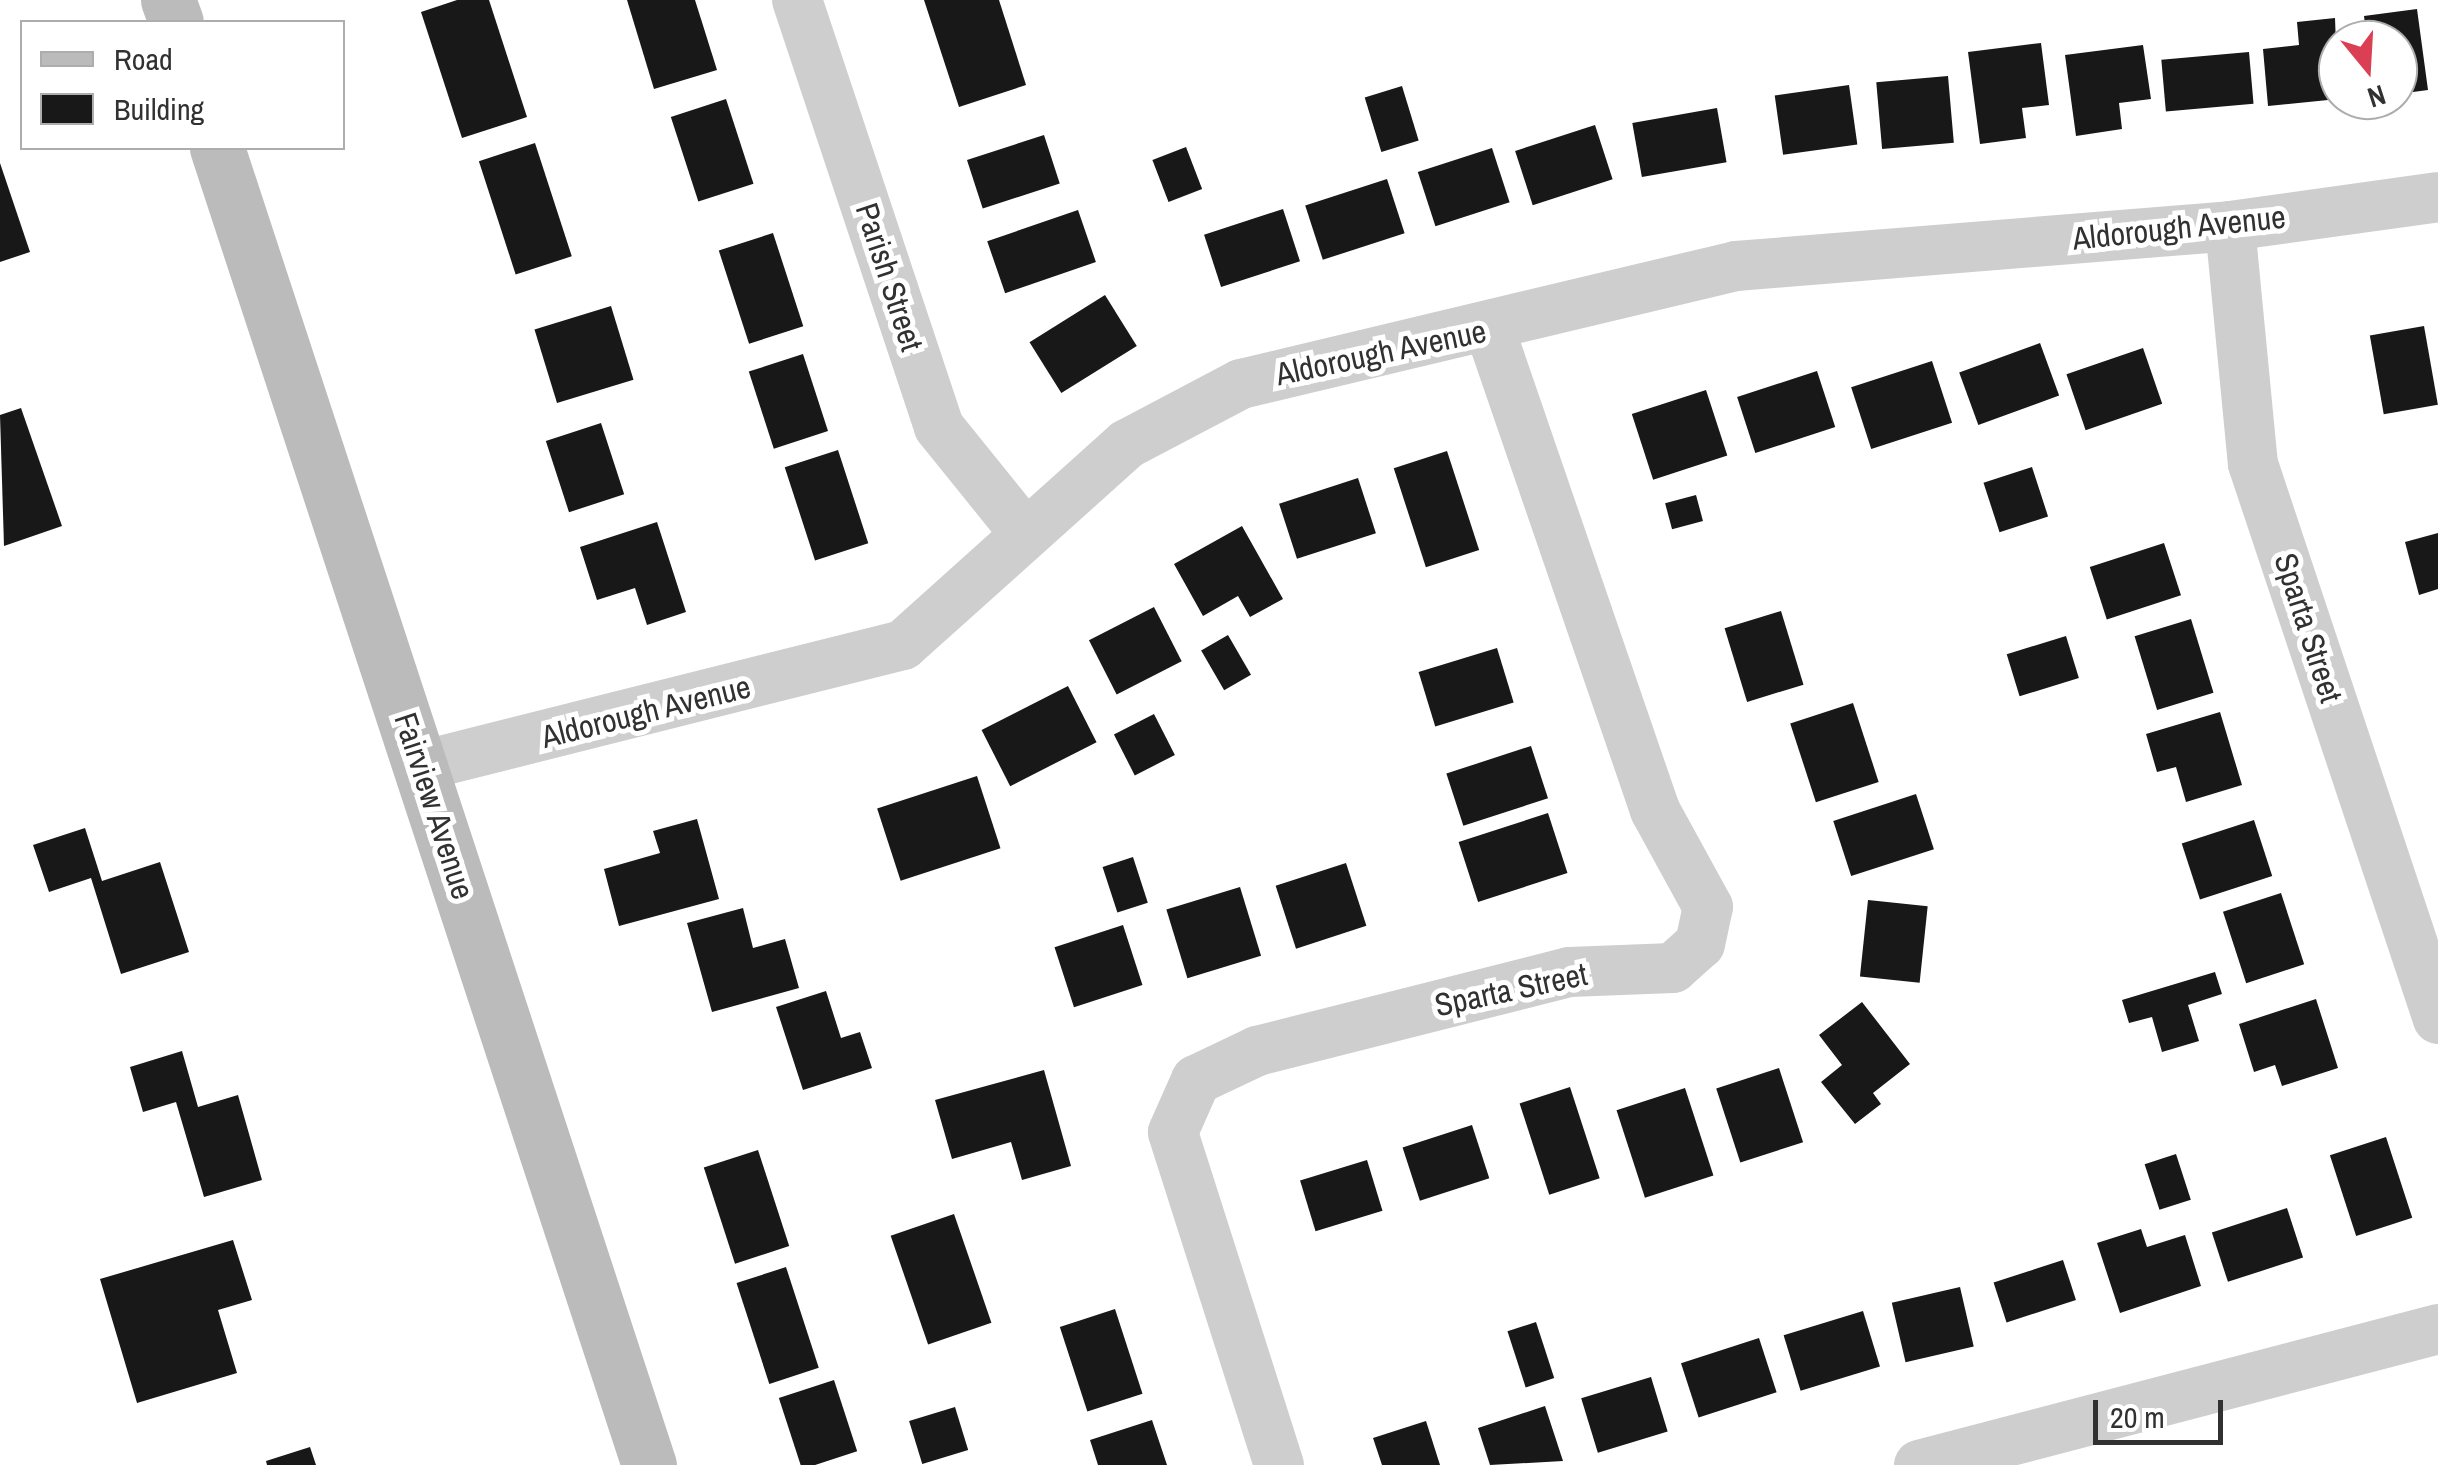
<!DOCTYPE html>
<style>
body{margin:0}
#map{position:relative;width:2438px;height:1465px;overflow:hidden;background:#fff;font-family:"Archivo Narrow",sans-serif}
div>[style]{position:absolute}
.building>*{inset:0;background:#181818;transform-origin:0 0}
.minor>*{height:50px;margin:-25px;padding:0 25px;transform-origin:25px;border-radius:25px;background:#cecece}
.secondary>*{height:55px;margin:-27.5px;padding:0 27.5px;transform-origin:27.5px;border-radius:27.5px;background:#bbb}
span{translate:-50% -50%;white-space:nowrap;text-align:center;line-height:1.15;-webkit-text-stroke:10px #fff;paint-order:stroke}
.street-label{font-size:32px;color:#313131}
.legend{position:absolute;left:20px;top:20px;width:325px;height:130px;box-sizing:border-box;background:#fff;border:2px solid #adadad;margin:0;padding:12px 18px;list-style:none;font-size:30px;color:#313131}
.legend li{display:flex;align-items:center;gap:20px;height:50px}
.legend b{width:50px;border:2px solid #adadad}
.north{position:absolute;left:2318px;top:20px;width:100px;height:100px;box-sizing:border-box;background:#fff;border:2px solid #adadad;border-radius:50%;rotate:162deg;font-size:28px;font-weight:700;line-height:40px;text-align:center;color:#313131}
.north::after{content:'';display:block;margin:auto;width:35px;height:45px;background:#db3f53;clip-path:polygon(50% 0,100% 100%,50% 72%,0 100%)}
.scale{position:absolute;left:2093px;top:1400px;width:130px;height:45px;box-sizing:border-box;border:5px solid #313131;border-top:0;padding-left:12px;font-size:30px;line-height:35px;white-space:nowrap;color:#313131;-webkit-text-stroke:8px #fff;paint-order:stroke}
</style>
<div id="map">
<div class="building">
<i style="clip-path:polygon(457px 0,489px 0,527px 117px,462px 138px,421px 12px)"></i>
<i style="clip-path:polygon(627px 0,695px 0,717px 70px,654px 89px)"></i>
<i style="clip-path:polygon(924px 0,999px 0,1026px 85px,959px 107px)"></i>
<i style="clip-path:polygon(2417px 9px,2428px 90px,2398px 94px,2398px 40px,2367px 40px,2364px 16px)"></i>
<i style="clip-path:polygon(2335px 18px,2338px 99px,2268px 106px,2263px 49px,2299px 45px,2297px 22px)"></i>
<i style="clip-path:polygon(2041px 43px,2049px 105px,2022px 108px,2026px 138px,1980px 144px,1968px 52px)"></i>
<i style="clip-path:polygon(2143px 45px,2151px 99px,2119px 103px,2122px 129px,2076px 136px,2065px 55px)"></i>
<i style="left:2249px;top:52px;width:52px;height:88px;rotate:85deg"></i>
<i style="left:1948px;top:76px;width:67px;height:72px;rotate:85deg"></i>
<i style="left:1849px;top:85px;width:60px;height:75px;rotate:82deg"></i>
<i style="left:1402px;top:86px;width:57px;height:39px;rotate:73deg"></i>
<i style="left:726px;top:99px;width:89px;height:58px;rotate:72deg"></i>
<i style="left:1717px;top:108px;width:55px;height:86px;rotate:80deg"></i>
<i style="left:1595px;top:125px;width:57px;height:84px;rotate:72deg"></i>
<i style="left:1044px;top:135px;width:51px;height:81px;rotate:72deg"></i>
<i style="left:535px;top:143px;width:119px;height:59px;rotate:72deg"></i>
<i style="left:1186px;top:147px;width:45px;height:36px;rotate:69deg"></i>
<i style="left:1492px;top:148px;width:57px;height:78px;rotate:72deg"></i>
<i style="clip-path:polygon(0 163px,30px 252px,0 262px)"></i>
<i style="left:1387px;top:179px;width:57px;height:86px;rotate:72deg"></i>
<i style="left:1283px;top:209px;width:55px;height:83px;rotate:72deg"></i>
<i style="left:1078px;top:210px;width:55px;height:96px;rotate:71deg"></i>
<i style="left:773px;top:233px;width:98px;height:57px;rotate:72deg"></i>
<i style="left:1105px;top:295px;width:60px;height:89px;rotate:58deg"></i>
<i style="left:611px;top:306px;width:77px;height:80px;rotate:73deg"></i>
<i style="left:2424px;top:326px;width:80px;height:55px;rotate:80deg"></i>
<i style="left:2040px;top:343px;width:56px;height:86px;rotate:70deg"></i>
<i style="left:2143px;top:348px;width:59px;height:81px;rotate:71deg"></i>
<i style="left:803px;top:354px;width:81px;height:57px;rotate:72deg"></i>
<i style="left:1932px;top:361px;width:65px;height:85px;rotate:72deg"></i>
<i style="left:1817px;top:371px;width:59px;height:84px;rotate:72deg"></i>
<i style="left:1706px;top:390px;width:69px;height:78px;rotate:72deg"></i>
<i style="clip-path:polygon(21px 408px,62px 526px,4px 546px,0 415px)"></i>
<i style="left:601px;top:423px;width:75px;height:58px;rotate:72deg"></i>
<i style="left:838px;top:450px;width:98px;height:56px;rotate:72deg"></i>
<i style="left:1447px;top:451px;width:104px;height:56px;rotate:72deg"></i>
<i style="left:2032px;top:467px;width:52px;height:51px;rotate:72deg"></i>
<i style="left:1358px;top:478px;width:58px;height:83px;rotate:72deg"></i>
<i style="left:1696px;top:495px;width:27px;height:32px;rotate:75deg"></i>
<i style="clip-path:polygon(657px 522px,686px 612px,647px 625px,635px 588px,597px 600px,580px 547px)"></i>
<i style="clip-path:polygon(1242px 526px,1283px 599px,1250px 617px,1238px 596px,1203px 616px,1174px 564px)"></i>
<i style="clip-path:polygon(2438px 533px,2438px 589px,2419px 595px,2405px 542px)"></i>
<i style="left:2164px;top:543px;width:55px;height:78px;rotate:72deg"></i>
<i style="left:1154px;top:607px;width:61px;height:73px;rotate:63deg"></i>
<i style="left:1781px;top:611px;width:77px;height:59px;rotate:73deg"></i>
<i style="left:2191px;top:619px;width:77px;height:59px;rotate:73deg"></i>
<i style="left:1228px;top:635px;width:46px;height:31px;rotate:60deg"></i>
<i style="left:2066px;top:636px;width:44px;height:62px;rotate:73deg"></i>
<i style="left:1497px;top:648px;width:57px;height:82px;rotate:73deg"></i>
<i style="left:1068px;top:686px;width:63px;height:97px;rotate:63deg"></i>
<i style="left:1853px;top:703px;width:83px;height:66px;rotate:72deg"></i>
<i style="clip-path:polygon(2220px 712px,2242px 785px,2186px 802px,2176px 767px,2157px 772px,2146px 734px)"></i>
<i style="left:1154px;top:714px;width:46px;height:45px;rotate:63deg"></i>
<i style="left:1531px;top:746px;width:55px;height:89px;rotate:72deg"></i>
<i style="left:977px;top:776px;width:76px;height:105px;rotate:72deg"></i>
<i style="left:1916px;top:794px;width:58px;height:87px;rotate:72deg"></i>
<i style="left:1548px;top:813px;width:63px;height:94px;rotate:72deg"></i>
<i style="clip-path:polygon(697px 819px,719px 899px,619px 926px,604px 869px,660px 853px,653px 831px)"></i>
<i style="left:2254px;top:820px;width:59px;height:76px;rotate:72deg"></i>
<i style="clip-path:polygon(85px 828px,102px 881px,160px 862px,189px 952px,121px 974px,91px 878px,49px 892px,33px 845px)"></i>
<i style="left:1133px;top:857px;width:48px;height:32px;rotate:72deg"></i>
<i style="left:1346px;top:863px;width:66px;height:74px;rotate:72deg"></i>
<i style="left:1240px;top:887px;width:72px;height:77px;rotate:73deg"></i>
<i style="left:2281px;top:893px;width:75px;height:61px;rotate:72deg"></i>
<i style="left:1868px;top:900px;width:60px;height:77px;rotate:6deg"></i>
<i style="clip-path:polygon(743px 908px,753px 948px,785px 939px,799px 988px,712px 1012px,687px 923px)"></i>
<i style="left:1123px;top:925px;width:63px;height:72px;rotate:72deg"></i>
<i style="clip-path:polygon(2215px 972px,2222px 994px,2188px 1005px,2199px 1041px,2162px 1052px,2152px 1017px,2129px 1023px,2122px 1000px)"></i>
<i style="clip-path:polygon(826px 991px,841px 1038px,860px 1032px,872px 1068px,803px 1090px,776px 1007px)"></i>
<i style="clip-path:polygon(2316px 999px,2338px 1068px,2282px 1086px,2275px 1065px,2254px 1072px,2239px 1024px)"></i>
<i style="clip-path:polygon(1862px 1002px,1910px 1064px,1873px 1093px,1881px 1104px,1855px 1124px,1821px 1082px,1842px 1065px,1819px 1035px)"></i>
<i style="clip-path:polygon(182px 1051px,198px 1107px,238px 1095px,262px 1180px,204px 1197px,176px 1102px,143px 1112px,130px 1067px)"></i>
<i style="left:1779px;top:1068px;width:78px;height:66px;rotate:72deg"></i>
<i style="clip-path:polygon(1044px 1070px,1071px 1166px,1022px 1180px,1011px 1142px,952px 1159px,935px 1100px)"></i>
<i style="left:1570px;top:1087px;width:96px;height:53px;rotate:72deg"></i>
<i style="left:1685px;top:1088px;width:92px;height:72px;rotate:72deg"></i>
<i style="left:1472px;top:1125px;width:56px;height:73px;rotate:72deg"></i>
<i style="left:2386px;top:1137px;width:85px;height:59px;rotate:72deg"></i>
<i style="left:758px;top:1150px;width:101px;height:57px;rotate:72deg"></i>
<i style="left:2176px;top:1154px;width:48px;height:33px;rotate:72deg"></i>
<i style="left:1367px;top:1160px;width:53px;height:70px;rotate:73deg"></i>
<i style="left:2287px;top:1208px;width:52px;height:79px;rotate:72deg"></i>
<i style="left:954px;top:1214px;width:115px;height:67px;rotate:71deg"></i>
<i style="clip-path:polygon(2141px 1229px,2147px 1247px,2185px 1235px,2201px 1286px,2120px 1313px,2097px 1243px)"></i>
<i style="clip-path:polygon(233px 1240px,252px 1300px,218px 1310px,237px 1373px,137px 1403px,100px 1279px)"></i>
<i style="left:2063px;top:1260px;width:42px;height:73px;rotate:72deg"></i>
<i style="left:786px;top:1267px;width:106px;height:52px;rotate:72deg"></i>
<i style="left:1960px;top:1287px;width:61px;height:70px;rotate:77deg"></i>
<i style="left:1115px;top:1309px;width:89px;height:58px;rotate:72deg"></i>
<i style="left:1863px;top:1311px;width:58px;height:83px;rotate:73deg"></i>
<i style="left:1536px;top:1322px;width:59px;height:30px;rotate:72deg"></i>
<i style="left:1759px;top:1338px;width:57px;height:82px;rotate:72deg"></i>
<i style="left:1651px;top:1377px;width:57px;height:73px;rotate:73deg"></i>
<i style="left:834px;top:1380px;width:75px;height:58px;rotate:72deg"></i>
<i style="clip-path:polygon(1545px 1406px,1563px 1461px,1490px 1465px,1478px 1428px)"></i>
<i style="left:955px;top:1407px;width:45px;height:48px;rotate:73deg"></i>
<i style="clip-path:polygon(1152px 1420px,1167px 1465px,1098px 1465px,1090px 1440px)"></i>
<i style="clip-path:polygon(1426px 1421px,1440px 1465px,1382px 1465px,1373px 1438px)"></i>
<i style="clip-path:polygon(310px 1447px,316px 1465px,267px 1465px,266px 1461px)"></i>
</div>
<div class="minor">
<i style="left:797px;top:0;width:450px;rotate:71.6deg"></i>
<i style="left:939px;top:427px;width:134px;rotate:51.1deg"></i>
<i style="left:2230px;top:226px;width:239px;rotate:84.5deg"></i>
<i style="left:2253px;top:464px;width:585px;rotate:71.57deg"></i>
<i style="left:421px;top:766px;width:497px;rotate:-14.1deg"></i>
<i style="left:903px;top:645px;width:301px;rotate:-41.9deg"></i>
<i style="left:1127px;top:444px;width:129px;rotate:-27.8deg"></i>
<i style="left:1241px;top:384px;width:509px;rotate:-13.41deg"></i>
<i style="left:1736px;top:266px;width:496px;rotate:-4.6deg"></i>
<i style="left:2230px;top:226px;width:210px;rotate:-7.9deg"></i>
<i style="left:1279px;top:1465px;width:349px;rotate:-107.7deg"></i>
<i style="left:1173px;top:1132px;width:57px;rotate:-66.1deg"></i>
<i style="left:1196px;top:1080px;width:68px;rotate:-25.4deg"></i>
<i style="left:1257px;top:1051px;width:322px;rotate:-14.2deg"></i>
<i style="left:1569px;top:972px;width:104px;rotate:-2.2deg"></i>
<i style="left:1673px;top:968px;width:36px;rotate:-42deg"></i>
<i style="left:1700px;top:944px;width:38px;rotate:-78deg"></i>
<i style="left:1708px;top:907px;width:111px;rotate:-118.7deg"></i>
<i style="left:1655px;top:810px;width:508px;rotate:-108.97deg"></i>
<i style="left:1919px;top:1465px;width:537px;rotate:-14.68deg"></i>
</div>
<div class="secondary">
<i style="left:168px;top:0;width:23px;rotate:70deg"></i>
<i style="left:217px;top:148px;width:1386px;rotate:71.84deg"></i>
</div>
<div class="street-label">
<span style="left:2179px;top:228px;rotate:-6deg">Aldorough Avenue</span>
<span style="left:889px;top:277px;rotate:72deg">Parish Street</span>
<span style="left:1381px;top:353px;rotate:-12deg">Aldorough Avenue</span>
<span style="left:2308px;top:628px;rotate:72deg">Sparta Street</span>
<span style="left:646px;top:712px;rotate:-14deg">Aldorough Avenue</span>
<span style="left:434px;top:806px;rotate:72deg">Fairview Avenue</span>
<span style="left:1511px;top:990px;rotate:-12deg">Sparta Street</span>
</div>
<ul class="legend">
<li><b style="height:12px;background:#bbb"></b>Road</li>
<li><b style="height:28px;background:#181818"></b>Building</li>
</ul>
<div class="north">N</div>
<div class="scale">20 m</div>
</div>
